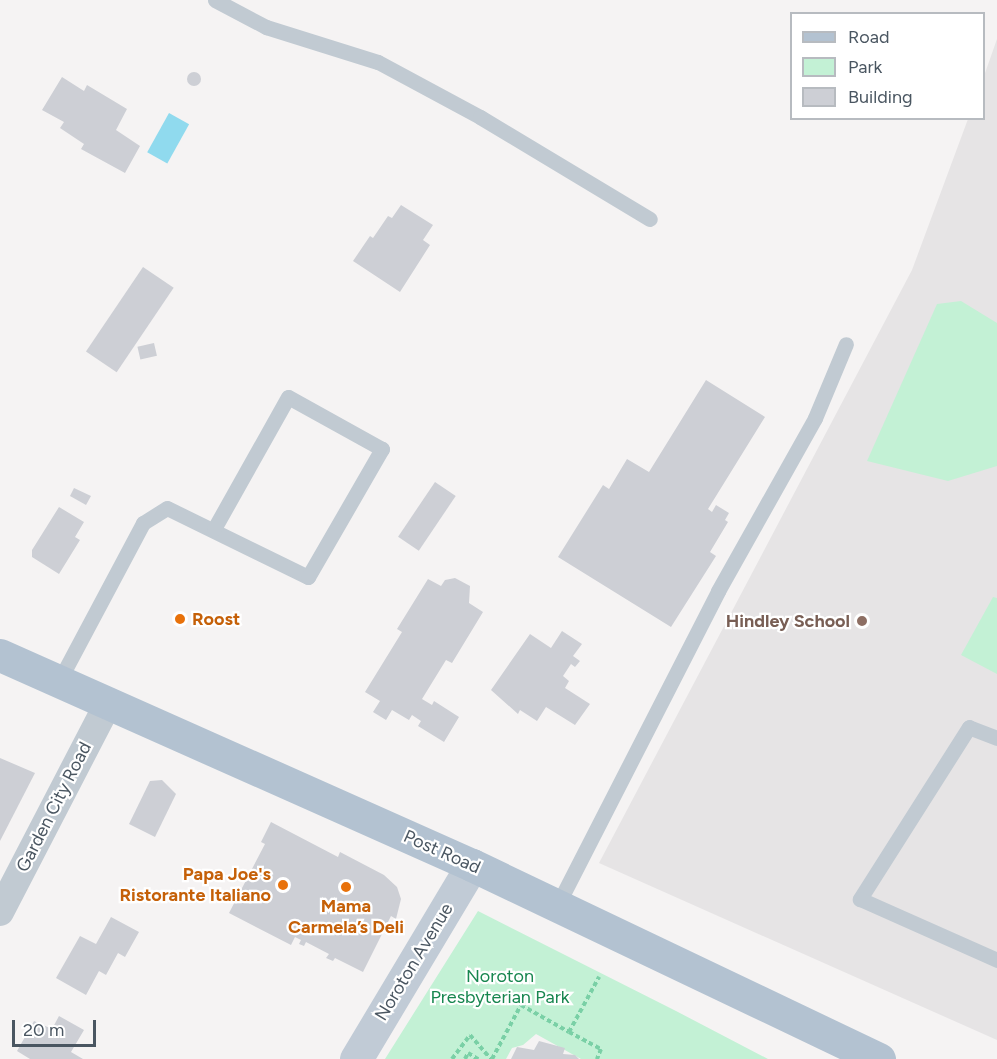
<!DOCTYPE html>
<meta charset="utf-8">
<style>
body{margin:0}
#map{position:relative;width:997px;height:1059px;overflow:hidden;background:#f5f3f3;font-family:Figtree,sans-serif}
div>[style]{position:absolute}
.education>*{inset:0;background:#e6e4e5}
.green>*{inset:0;background:#c3f1d5}
.water>*{inset:0;background:#90daee;transform-origin:0 0}
.building>*{inset:0;background:#cdcfd5;transform-origin:0 0}
.round{border-radius:50%}
.path>*{height:4px;margin-top:-2px;transform-origin:0;background:repeating-linear-gradient(90deg,#7ad0a6 0 4.5px,transparent 0 7.5px)}
.lane>*{height:15px;margin:-7.5px;padding:0 7.5px;transform-origin:7.5px;border-radius:7.5px;background:#c1cad2}
.street>*{height:28px;margin:-14px;padding:0 14px;transform-origin:14px;border-radius:14px;background:#c1cad2}
.secondary>*{height:33px;margin:-16.5px;padding:0 16.5px;transform-origin:16.5px;border-radius:16.5px;background:#c1cbd6}
.primary>*{height:33px;margin:-16.5px;padding:0 16.5px;transform-origin:16.5px;border-radius:16.5px;background:#b3c2d1}
.dots>*{width:16px;height:16px;translate:-50% -50%;box-sizing:border-box;border:3px solid #fff;border-radius:50%}
span{translate:-50% -50%;white-space:nowrap;text-align:center;line-height:1.15;-webkit-text-stroke:4.5px #fff;paint-order:stroke}
.food-label{font-size:18px;color:#c56008;font-weight:700}
.left{translate:0 -50%;text-align:left}
.right{translate:-100% -50%;text-align:right}
.education-label{font-size:18px;color:#785e54;font-weight:700}
.street-label{font-size:18px;color:#4a5661}
.park-label{font-size:18px;color:#17864f}
.legend{position:absolute;left:790px;top:12px;width:195px;height:108px;box-sizing:border-box;background:#fff;border:2px solid #b7bbc0;margin:0;padding:8px 10px;list-style:none;font-size:18px;color:#4a5661}
.legend li{display:flex;align-items:center;gap:12px;height:30px}
.legend b{width:30px;border:2px solid #b7bbc0}
.scale{position:absolute;left:12px;top:1020px;width:84px;height:27px;box-sizing:border-box;border:3px solid #4a5661;border-top:0;padding-left:8px;font-size:18px;line-height:21px;white-space:nowrap;color:#4a5661;-webkit-text-stroke:4px #fff;paint-order:stroke}
</style>
<div id="map">
<div class="education">
<i style="clip-path:polygon(997px 39px,997px 1040px,599px 863px,912px 270px,968px 119px,984px 118px,984px 76px)"></i>
</div>
<div class="green">
<i style="clip-path:polygon(961px 301px,997px 323px,997px 466px,948px 481px,867px 461px,937px 304px)"></i>
<i style="clip-path:polygon(993px 597px,997px 598px,997px 674px,961px 655px)"></i>
<i style="clip-path:polygon(478px 911px,676px 1011px,768px 1059px,581px 1059px,536px 1034px,523px 1045px,512px 1048px,506px 1059px,385px 1059px)"></i>
</div>
<div class="water">
<i style="left:169px;top:113px;width:23px;height:45px;rotate:29deg"></i>
</div>
<div class="building">
<i class="round" style="left:187px;top:72px;width:14px;height:14px"></i>
<i style="clip-path:polygon(62px 77px,84px 91px,87px 85px,127px 109px,116px 130px,140px 146px,125px 173px,81px 149px,84px 144px,60px 128px,64px 122px,42px 110px)"></i>
<i style="clip-path:polygon(401px 205px,433px 225px,423px 240px,430px 245px,400px 292px,353px 261px,370px 236px,373px 238px,388px 216px,392px 218px)"></i>
<i style="left:143px;top:267px;width:37px;height:102px;rotate:34deg"></i>
<i style="left:154px;top:343px;width:13px;height:17px;rotate:77deg"></i>
<i style="clip-path:polygon(706px 380px,765px 417px,708px 509px,712px 512px,716px 505px,729px 513px,725px 520px,728px 522px,710px 552px,716px 556px,671px 627px,558px 557px,603px 485px,609px 489px,627px 459px,649px 472px)"></i>
<i style="left:435px;top:482px;width:25px;height:66px;rotate:34deg"></i>
<i style="clip-path:polygon(74px 488px,91px 496px,86px 505px,70px 496px)"></i>
<i style="clip-path:polygon(59px 507px,84px 522px,75px 537px,80px 540px,59px 574px,32px 557px,32px 550px)"></i>
<i style="clip-path:polygon(455px 578px,470px 586px,469px 603px,483px 612px,452px 663px,446px 660px,422px 699px,432px 705px,434px 701px,459px 717px,444px 742px,418px 726px,421px 721px,412px 715px,409px 720px,392px 710px,386px 720px,373px 712px,380px 701px,365px 692px,402px 632px,397px 629px,428px 579px,441px 586px,445px 580px)"></i>
<i style="clip-path:polygon(562px 631px,582px 644px,573px 656px,580px 661px,575px 667px,571px 664px,563px 676px,569px 681px,565px 688px,590px 704px,575px 725px,546px 707px,537px 721px,520px 710px,518px 714px,491px 690px,530px 634px,551px 648px)"></i>
<i style="clip-path:polygon(0 758px,35px 773px,0 841px)"></i>
<i style="clip-path:polygon(162px 780px,176px 794px,155px 837px,129px 824px,150px 781px)"></i>
<i style="clip-path:polygon(271px 822px,338px 857px,340px 852px,384px 875px,397px 887px,401px 899px,396px 919px,391px 916px,363px 972px,335px 958px,333px 961px,326px 958px,329px 954px,306px 942px,304px 946px,299px 944px,301px 940px,295px 937px,291px 945px,229px 913px,265px 844px,261px 842px)"></i>
<i style="clip-path:polygon(111px 917px,139px 932px,125px 957px,118px 953px,106px 975px,99px 971px,86px 995px,56px 978px,80px 936px,96px 944px)"></i>
<i style="clip-path:polygon(59px 1016px,84px 1030px,71px 1052px,83px 1059px,30px 1059px,17px 1051px,34px 1021px,52px 1029px)"></i>
<i style="clip-path:polygon(539px 1041px,565px 1048px,563px 1054px,575px 1055px,579px 1059px,511px 1059px,517px 1047px,534px 1050px)"></i>
</div>
<div class="path">
<i style="left:569px;top:1032px;width:36px;rotate:28deg"></i>
<i style="left:601px;top:1049px;width:11px;rotate:112deg"></i>
<i style="left:452px;top:1059px;width:30px;rotate:-53deg"></i>
<i style="left:470px;top:1035px;width:32px;rotate:49deg"></i>
<i style="left:465px;top:1059px;width:7px;rotate:-63deg"></i>
<i style="left:468px;top:1053px;width:12px;rotate:31deg"></i>
<i style="left:492px;top:1059px;width:61px;rotate:-61.8deg"></i>
<i style="left:521px;top:1005px;width:55px;rotate:29.4deg"></i>
<i style="left:569px;top:1032px;width:63px;rotate:-61.4deg"></i>
</div>
<div class="lane">
<i style="left:215px;top:0;width:58px;rotate:27.9deg"></i>
<i style="left:266px;top:27px;width:117px;rotate:17.4deg"></i>
<i style="left:378px;top:62px;width:116px;rotate:28.3deg"></i>
<i style="left:480px;top:117px;width:198px;rotate:31deg"></i>
<i style="left:59px;top:681px;width:179px;rotate:-62deg"></i>
<i style="left:143px;top:523px;width:28px;rotate:-32deg"></i>
<i style="left:167px;top:508px;width:157px;rotate:26.1deg"></i>
<i style="left:308px;top:577px;width:148px;rotate:-60deg"></i>
<i style="left:382px;top:449px;width:107px;rotate:-151deg"></i>
<i style="left:288px;top:397px;width:151px;rotate:119.3deg"></i>
<i style="left:997px;top:738px;width:30px;rotate:-159deg"></i>
<i style="left:969px;top:727px;width:204px;rotate:122.4deg"></i>
<i style="left:860px;top:899px;width:150px;rotate:24deg"></i>
<i style="left:557px;top:906px;width:354px;rotate:-62.9deg"></i>
<i style="left:718px;top:591px;width:198px;rotate:-60.7deg"></i>
<i style="left:815px;top:418px;width:80px;rotate:-67.3deg"></i>
</div>
<div class="street">
<i style="left:0;top:912px;width:237px;rotate:-62.6deg"></i>
</div>
<div class="secondary">
<i style="left:356px;top:1059px;width:226px;rotate:-59.1deg"></i>
</div>
<div class="primary">
<i style="left:0;top:655px;width:517px;rotate:23.99deg"></i>
<i style="left:472px;top:865px;width:451px;rotate:25.5deg"></i>
</div>
<div class="dots">
<i style="left:180px;top:619px;background:#e8710a"></i>
<i style="left:862px;top:621px;background:#8d6e63"></i>
<i style="left:283px;top:885px;background:#e8710a"></i>
<i style="left:346px;top:887px;background:#e8710a"></i>
</div>
<div class="food-label">
<span class="left" style="left:192px;top:619px">Roost</span>
<span class="right" style="left:271px;top:885px">Papa Joe's<br>Ristorante Italiano</span>
<span style="left:346px;top:917px">Mama<br>Carmela’s Deli</span>
</div>
<div class="education-label">
<span class="right" style="left:850px;top:621px">Hindley School</span>
</div>
<div class="street-label">
<span style="left:54px;top:807px;rotate:-63deg">Garden City Road</span>
<span style="left:442px;top:852px;rotate:24deg">Post Road</span>
<span style="left:414px;top:962px;rotate:-59deg">Noroton Avenue</span>
</div>
<div class="park-label">
<span style="left:500px;top:987px">Noroton<br>Presbyterian Park</span>
</div>
<ul class="legend">
<li><b style="height:8px;background:#b3c2d1"></b>Road</li>
<li><b style="height:16px;background:#c3f1d5"></b>Park</li>
<li><b style="height:16px;background:#cdcfd5"></b>Building</li>
</ul>
<div class="scale">20 m</div>
</div>
